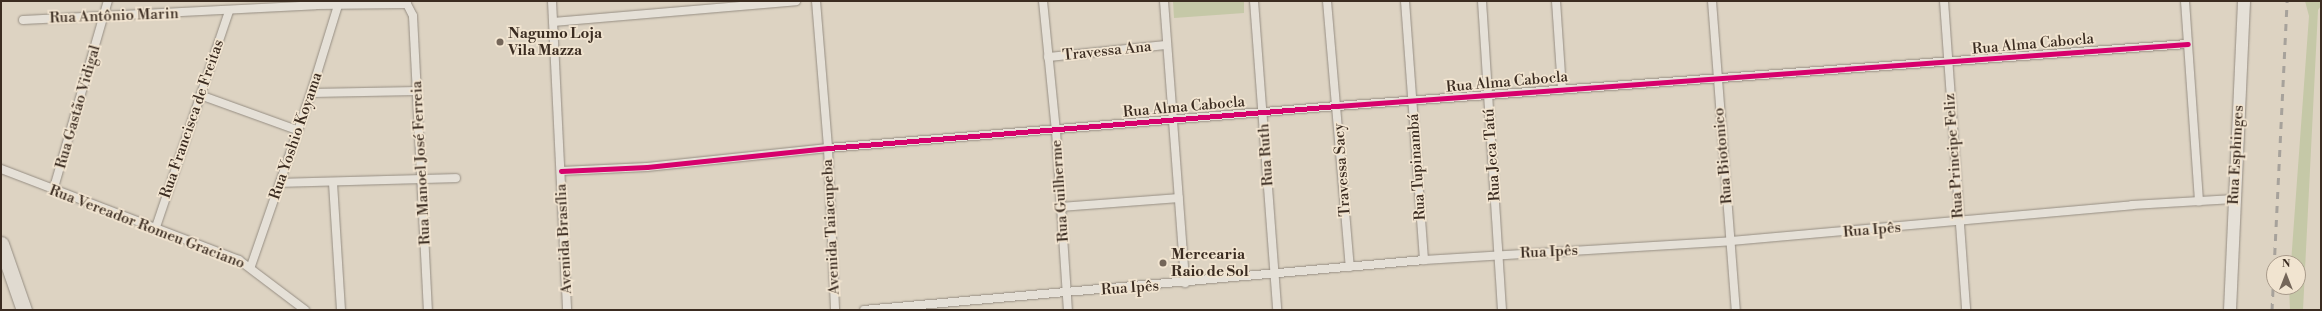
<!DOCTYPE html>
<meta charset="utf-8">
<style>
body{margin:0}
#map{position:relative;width:2322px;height:311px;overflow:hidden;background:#ddd3c2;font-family:"Libre Bodoni",serif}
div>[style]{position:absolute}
.green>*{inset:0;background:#c5c8a7}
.roads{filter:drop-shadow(0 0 1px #968e83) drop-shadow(0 0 1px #968e83)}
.street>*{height:8px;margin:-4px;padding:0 4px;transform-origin:4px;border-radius:4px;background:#e5e0d7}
.secondary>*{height:12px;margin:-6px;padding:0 6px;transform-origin:6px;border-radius:6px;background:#e5e0d7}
.highway>*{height:15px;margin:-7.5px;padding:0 7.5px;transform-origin:7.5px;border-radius:7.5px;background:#e0dad0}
.rail>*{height:3px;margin-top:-1.5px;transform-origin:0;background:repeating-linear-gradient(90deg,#a7a29b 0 7px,transparent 0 14px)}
.cycleway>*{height:5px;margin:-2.5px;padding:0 2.5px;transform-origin:2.5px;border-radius:2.5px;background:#d6006c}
.dots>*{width:11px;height:11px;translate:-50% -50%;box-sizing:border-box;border:2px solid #f1e4d0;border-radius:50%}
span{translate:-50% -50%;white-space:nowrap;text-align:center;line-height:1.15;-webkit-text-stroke:3.5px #f1e4d0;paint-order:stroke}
.street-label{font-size:15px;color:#3b2c21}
.poi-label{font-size:15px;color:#3b2c21;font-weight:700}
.left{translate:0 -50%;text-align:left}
.frame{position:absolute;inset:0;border:2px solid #3b2c21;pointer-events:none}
.north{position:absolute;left:2266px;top:255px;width:40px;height:40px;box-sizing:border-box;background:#f1e4d0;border:1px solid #a89a8a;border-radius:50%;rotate:0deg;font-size:11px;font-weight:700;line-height:16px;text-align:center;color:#3b2c21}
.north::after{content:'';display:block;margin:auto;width:14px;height:18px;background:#746659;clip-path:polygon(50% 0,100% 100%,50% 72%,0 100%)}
</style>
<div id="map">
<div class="green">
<i style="clip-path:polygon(1173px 1px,1244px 1px,1244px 13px,1174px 18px)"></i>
<i style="clip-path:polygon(2305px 1px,2321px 1px,2321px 6px,2318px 10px,2303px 310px,2290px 310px,2289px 287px,2298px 287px,2298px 263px,2291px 263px,2309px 16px)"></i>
</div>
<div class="roads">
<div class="street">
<i style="left:552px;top:1px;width:309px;rotate:87.2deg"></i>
<i style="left:816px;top:1px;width:147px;rotate:85.3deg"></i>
<i style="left:828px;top:148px;width:162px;rotate:87.5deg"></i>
<i style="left:1043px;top:1px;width:131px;rotate:84.3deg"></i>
<i style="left:1056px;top:131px;width:179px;rotate:86.2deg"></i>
<i style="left:1164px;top:1px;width:283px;rotate:85.7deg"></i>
<i style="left:1254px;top:1px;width:310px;rotate:85.7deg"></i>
<i style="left:1327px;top:1px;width:267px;rotate:85.1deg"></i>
<i style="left:1405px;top:1px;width:260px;rotate:85.8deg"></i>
<i style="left:1482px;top:1px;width:310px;rotate:86.3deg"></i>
<i style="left:1556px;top:1px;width:89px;rotate:86.1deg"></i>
<i style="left:1712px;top:1px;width:310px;rotate:85.6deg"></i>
<i style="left:1944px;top:1px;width:310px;rotate:85.9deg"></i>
<i style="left:2185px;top:1px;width:201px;rotate:86deg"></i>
<i style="left:23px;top:20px;width:293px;rotate:-2.9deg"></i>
<i style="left:316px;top:5px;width:91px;rotate:-0.6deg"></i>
<i style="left:407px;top:4px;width:13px;rotate:63deg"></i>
<i style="left:413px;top:16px;width:294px;rotate:87.1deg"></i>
<i style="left:553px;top:22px;width:244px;rotate:-4.9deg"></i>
<i style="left:1048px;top:57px;width:119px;rotate:-5.8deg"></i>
<i style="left:311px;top:93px;width:107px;rotate:-1.1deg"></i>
<i style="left:200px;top:95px;width:103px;rotate:19.8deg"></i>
<i style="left:1px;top:169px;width:255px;rotate:20.9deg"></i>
<i style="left:239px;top:260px;width:83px;rotate:37.1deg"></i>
<i style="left:561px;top:171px;width:86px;rotate:-2.7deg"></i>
<i style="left:647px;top:167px;width:182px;rotate:-6deg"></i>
<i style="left:828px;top:148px;width:511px;rotate:-4.72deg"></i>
<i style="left:1337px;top:106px;width:853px;rotate:-4.17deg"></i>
<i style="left:280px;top:183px;width:176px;rotate:-1.6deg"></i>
<i style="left:333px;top:183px;width:127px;rotate:86.4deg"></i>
<i style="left:53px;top:191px;width:198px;rotate:-73.9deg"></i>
<i style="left:1061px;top:207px;width:118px;rotate:-4.4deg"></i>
<i style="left:156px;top:227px;width:228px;rotate:-71.3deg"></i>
<i style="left:251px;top:266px;width:183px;rotate:-70.9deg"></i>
<i style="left:311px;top:93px;width:92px;rotate:-72.9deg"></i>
<i style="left:864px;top:310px;width:562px;rotate:-5.1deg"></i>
<i style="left:1424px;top:260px;width:308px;rotate:-3.5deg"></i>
<i style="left:1731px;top:241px;width:403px;rotate:-5.1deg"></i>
<i style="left:2132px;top:205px;width:102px;rotate:-3.4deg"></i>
</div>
<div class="secondary">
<i style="left:2230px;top:310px;width:309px;rotate:-87.4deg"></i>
</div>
<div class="highway">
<i style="left:1px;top:244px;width:70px;rotate:70.8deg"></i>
</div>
</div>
<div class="rail">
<i style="left:2272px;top:310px;width:309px;rotate:-87.2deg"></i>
</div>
<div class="cycleway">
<i style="left:561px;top:171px;width:86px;rotate:-2.7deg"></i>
<i style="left:647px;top:167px;width:182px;rotate:-6deg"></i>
<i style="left:828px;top:148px;width:511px;rotate:-4.72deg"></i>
<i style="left:1337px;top:106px;width:853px;rotate:-4.17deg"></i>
</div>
<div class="dots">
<i style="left:500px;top:42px;background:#746659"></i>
<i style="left:1163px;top:263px;background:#746659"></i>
</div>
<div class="street-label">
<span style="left:114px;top:16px;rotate:-2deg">Rua Antônio Marin</span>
<span style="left:2033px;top:44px;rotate:-5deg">Rua Alma Cabocla</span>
<span style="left:1107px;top:51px;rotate:-6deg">Travessa Ana</span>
<span style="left:1507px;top:82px;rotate:-5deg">Rua Alma Cabocla</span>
<span style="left:78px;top:107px;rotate:-74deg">Rua Gastão Vidigal</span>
<span style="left:1184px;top:107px;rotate:-5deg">Rua Alma Cabocla</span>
<span style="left:192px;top:119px;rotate:-71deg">Rua Francisca de Freitas</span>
<span style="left:296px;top:136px;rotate:-71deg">Rua Yoshio Koyama</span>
<span style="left:1266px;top:155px;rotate:-94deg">Rua Ruth</span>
<span style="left:1492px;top:155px;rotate:-94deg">Rua Jeca Tatú</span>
<span style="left:2236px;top:155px;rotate:-87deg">Rua Esphinges</span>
<span style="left:1723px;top:156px;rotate:-95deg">Rua Biotonico</span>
<span style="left:1954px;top:156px;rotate:-94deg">Rua Principe Feliz</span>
<span style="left:421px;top:163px;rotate:-93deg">Rua Manoel José Ferreia</span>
<span style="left:1417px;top:167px;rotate:-94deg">Rua Tupinambá</span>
<span style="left:1342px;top:170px;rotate:-94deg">Travessa Sacy</span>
<span style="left:1060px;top:191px;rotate:-94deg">Rua Guilherme</span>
<span style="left:147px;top:227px;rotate:21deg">Rua Vereador Romeu Graciano</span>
<span style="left:831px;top:227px;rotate:-93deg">Avenida Taiacupeba</span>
<span style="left:1872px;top:230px;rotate:-5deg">Rua Ipês</span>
<span style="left:564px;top:239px;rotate:-93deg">Avenida Brasília</span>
<span style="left:1549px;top:252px;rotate:-3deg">Rua Ipês</span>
<span style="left:1130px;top:288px;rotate:-4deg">Rua Ipês</span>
</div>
<div class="poi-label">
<span class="left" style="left:508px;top:42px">Nagumo Loja<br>Vila Mazza</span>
<span class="left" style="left:1171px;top:263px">Mercearia<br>Raio de Sol</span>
</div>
<div class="frame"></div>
<div class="north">N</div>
</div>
